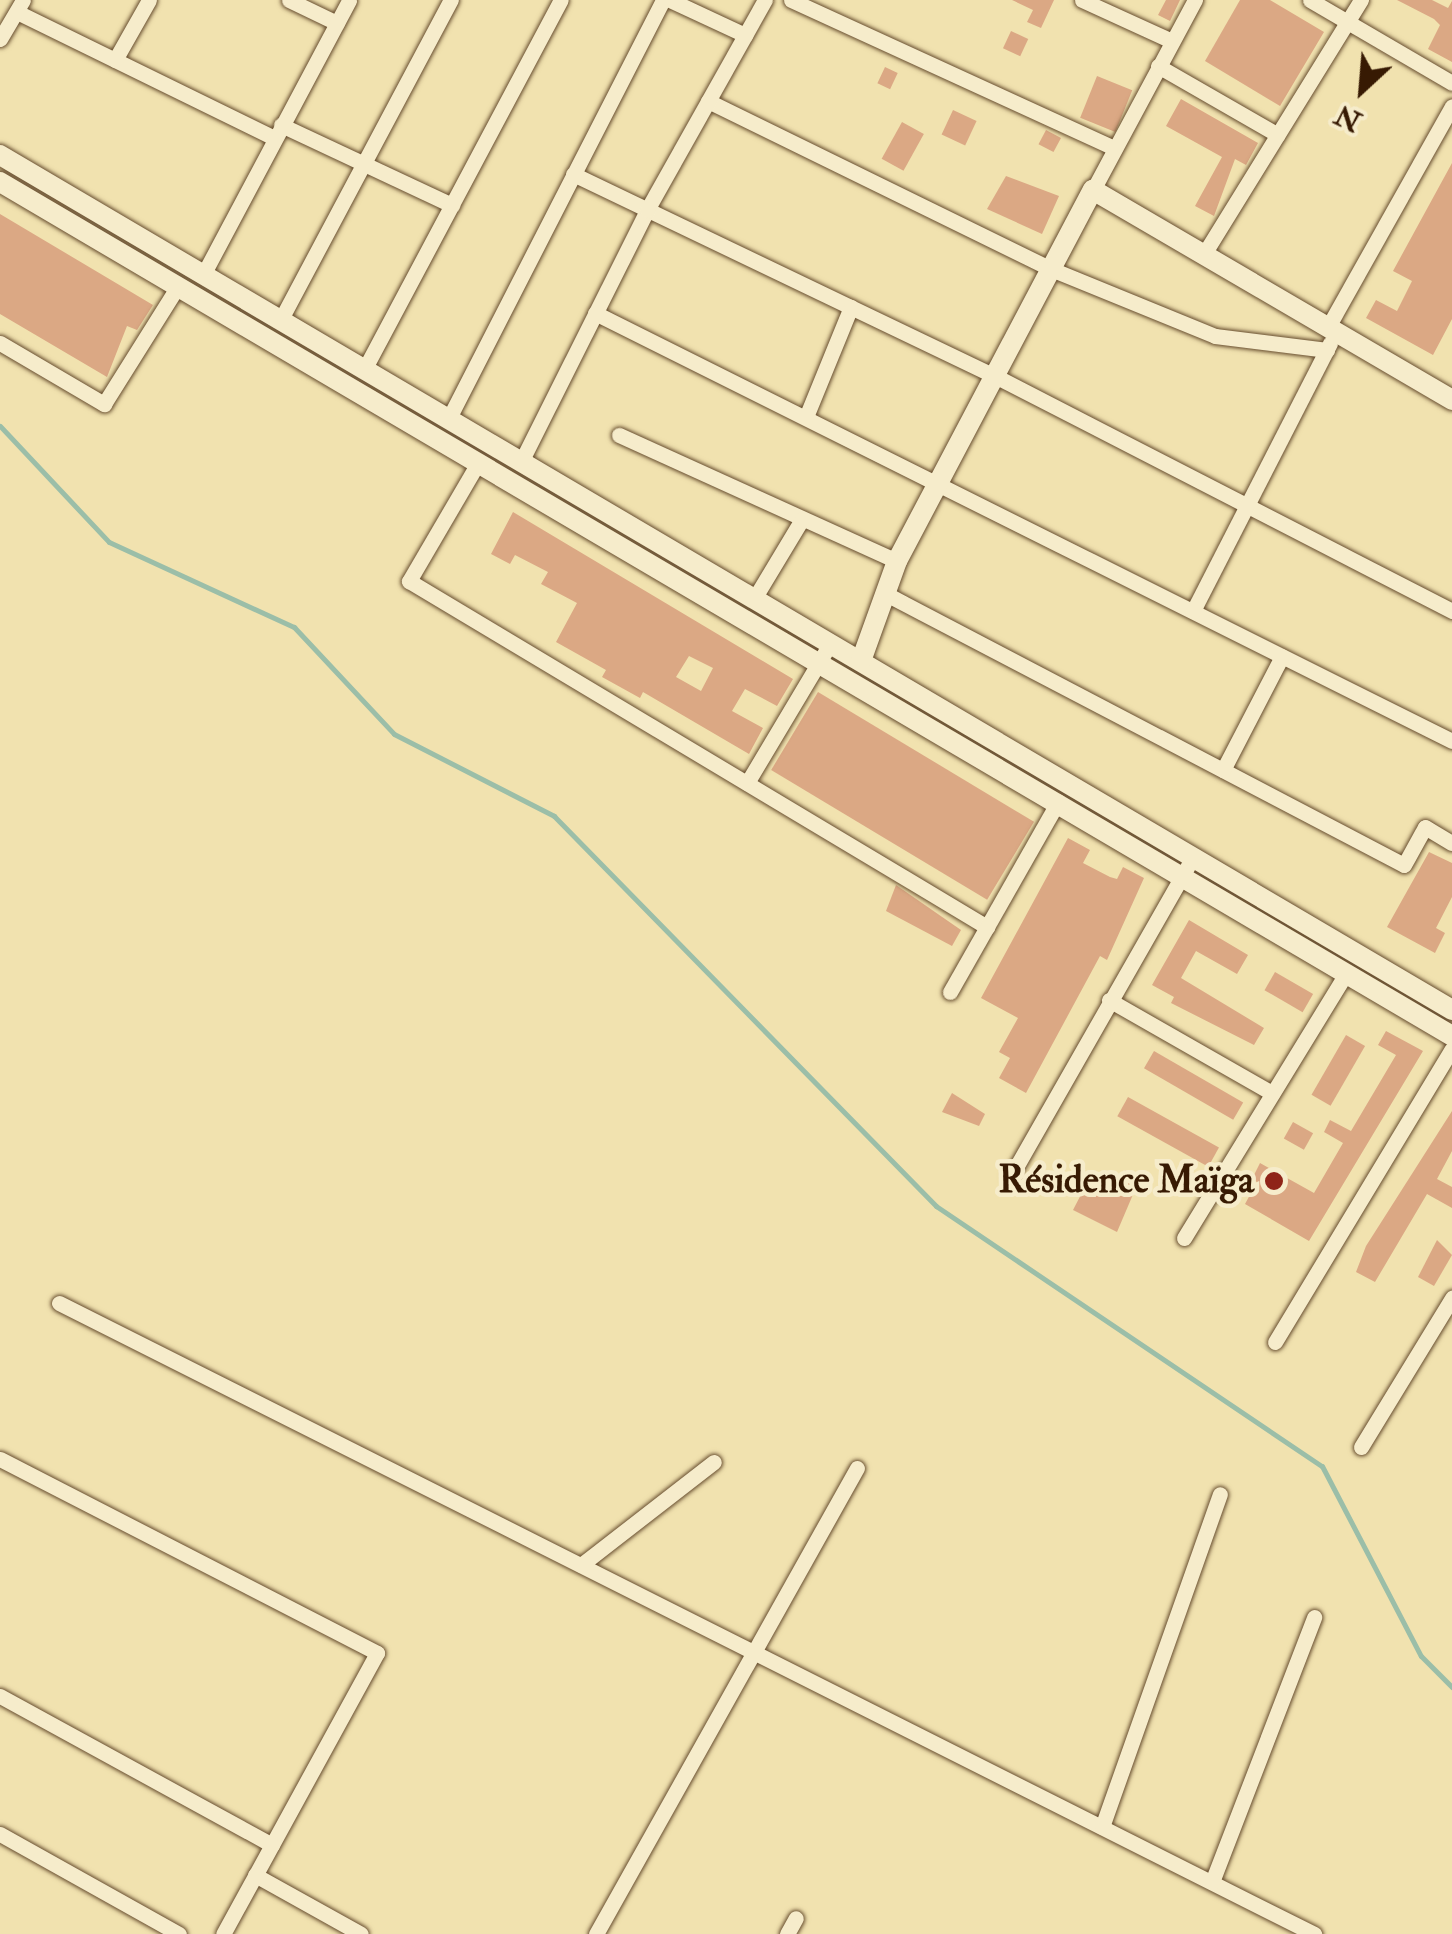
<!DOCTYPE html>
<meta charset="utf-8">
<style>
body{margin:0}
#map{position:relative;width:1452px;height:1934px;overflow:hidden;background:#f1e2af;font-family:"IM FELL Double Pica",serif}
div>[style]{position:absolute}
.stream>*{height:5px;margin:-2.5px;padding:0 2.5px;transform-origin:2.5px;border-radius:2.5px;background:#9bbea8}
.building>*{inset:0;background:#dba884;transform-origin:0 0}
.roads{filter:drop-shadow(0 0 2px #664c2e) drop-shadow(0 0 2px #664c2e)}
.street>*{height:15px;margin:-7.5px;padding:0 7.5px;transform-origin:7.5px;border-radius:7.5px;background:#f6eccb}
.secondary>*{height:20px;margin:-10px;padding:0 10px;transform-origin:10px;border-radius:10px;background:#f6eccb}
.dots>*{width:28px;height:28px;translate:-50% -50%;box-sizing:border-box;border:5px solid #f6eccb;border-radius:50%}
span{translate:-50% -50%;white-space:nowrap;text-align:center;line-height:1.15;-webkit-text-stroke:9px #f6eccb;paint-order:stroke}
.poi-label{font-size:38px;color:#371a03;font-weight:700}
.right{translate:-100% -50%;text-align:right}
.north{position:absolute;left:1312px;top:40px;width:100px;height:100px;-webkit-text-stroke:8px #f6eccb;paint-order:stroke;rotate:206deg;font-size:28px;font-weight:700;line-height:40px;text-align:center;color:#371a03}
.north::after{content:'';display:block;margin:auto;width:35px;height:45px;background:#371a03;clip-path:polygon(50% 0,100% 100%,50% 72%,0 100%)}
</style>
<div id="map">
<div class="stream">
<i style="left:0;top:426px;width:159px;rotate:46.8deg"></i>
<i style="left:109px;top:542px;width:204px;rotate:24.7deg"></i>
<i style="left:294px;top:627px;width:146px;rotate:46.9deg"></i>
<i style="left:394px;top:734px;width:180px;rotate:27.1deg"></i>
<i style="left:554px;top:816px;width:546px;rotate:45.59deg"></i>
<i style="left:936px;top:1206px;width:465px;rotate:34deg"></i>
<i style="left:1322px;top:1466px;width:214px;rotate:62.5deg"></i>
<i style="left:1421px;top:1656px;width:44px;rotate:45deg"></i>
</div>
<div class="building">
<i style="clip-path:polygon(1012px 0,1054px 0,1041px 28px,1027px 22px,1033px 10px)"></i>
<i style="clip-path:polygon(1166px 0,1180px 0,1170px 21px,1158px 15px)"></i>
<i style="clip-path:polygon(1240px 0,1270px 0,1324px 32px,1280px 106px,1205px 61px)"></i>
<i style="clip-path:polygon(1397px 0,1432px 0,1448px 8px,1452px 1px,1452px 62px,1428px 49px,1440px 25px,1434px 19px)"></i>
<i style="left:1011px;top:31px;width:19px;height:19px;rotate:25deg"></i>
<i style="left:885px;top:67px;width:14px;height:18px;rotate:25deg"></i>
<i style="left:1097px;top:76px;width:38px;height:45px;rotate:22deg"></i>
<i style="clip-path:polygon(1181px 99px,1258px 143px,1246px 165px,1235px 159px,1214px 216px,1195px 206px,1222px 157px,1166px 126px)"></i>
<i style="left:953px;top:110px;width:26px;height:27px;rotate:25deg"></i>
<i style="left:902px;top:122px;width:25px;height:42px;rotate:29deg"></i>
<i style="left:1046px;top:130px;width:17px;height:16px;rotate:28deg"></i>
<i style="clip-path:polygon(1452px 163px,1452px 319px,1433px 355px,1366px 318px,1376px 300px,1397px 311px,1412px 281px,1393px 271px)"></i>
<i style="clip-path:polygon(1006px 176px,1059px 196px,1042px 234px,987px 209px)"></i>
<i style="clip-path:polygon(0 214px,153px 305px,137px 330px,127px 326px,107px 377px,0 314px)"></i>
<i style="clip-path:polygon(evenodd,513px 512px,793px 679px,777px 706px,745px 689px,732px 711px,763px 728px,749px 754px,643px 692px,640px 698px,602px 677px,606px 670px,556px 642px,577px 603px,541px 584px,548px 572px,515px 555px,510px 564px,491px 554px,513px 512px,689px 656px,713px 668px,701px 691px,676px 677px,689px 656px)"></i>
<i style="left:818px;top:692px;width:252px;height:91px;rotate:31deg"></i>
<i style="clip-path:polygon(1068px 838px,1090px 850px,1083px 863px,1110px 877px,1117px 879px,1123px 867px,1144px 878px,1107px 960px,1100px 956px,1026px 1093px,999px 1078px,1010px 1058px,999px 1052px,1018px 1018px,981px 998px)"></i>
<i style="clip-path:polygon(1429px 852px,1452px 863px,1452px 897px,1436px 928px,1445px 933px,1435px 953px,1387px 927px)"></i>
<i style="clip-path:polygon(896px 885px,961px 930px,952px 946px,886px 911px)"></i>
<i style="clip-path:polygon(1189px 920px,1248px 955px,1237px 974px,1196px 951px,1181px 978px,1264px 1028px,1254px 1045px,1171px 1003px,1174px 997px,1152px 985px)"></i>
<i style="left:1275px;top:972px;width:44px;height:21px;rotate:30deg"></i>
<i style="clip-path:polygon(1386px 1031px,1423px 1051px,1309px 1241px,1245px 1204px,1257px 1182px,1252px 1179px,1260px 1163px,1314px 1193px,1343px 1143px,1324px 1132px,1330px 1120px,1351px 1131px,1396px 1055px,1378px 1045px)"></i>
<i style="left:1346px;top:1035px;width:22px;height:69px;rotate:30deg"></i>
<i style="left:1154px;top:1051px;width:103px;height:20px;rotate:30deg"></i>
<i style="clip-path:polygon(952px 1093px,985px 1114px,979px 1126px,942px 1112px)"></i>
<i style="left:1128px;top:1097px;width:104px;height:22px;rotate:29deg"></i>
<i style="clip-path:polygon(1452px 1111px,1452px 1151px,1437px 1179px,1452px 1187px,1452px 1208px,1427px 1194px,1375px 1282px,1356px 1272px,1366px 1246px)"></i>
<i style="left:1293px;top:1122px;width:23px;height:19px;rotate:29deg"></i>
<i style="clip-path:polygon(1125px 1170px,1140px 1178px,1117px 1232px,1073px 1210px,1087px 1183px,1111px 1196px)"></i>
<i style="clip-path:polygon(1437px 1240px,1452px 1255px,1434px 1286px,1418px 1277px)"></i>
</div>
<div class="roads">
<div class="street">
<i style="left:289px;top:0;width:53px;rotate:25.6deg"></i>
<i style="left:670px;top:0;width:83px;rotate:25deg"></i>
<i style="left:791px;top:0;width:356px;rotate:24.6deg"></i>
<i style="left:1082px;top:0;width:99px;rotate:24.5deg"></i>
<i style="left:1310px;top:0;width:164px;rotate:30.3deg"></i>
<i style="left:17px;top:12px;width:286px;rotate:26.1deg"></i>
<i style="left:0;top:39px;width:45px;rotate:-59.5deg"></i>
<i style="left:115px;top:60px;width:69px;rotate:-60.5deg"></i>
<i style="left:1158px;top:66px;width:138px;rotate:29.9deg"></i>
<i style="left:708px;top:101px;width:382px;rotate:26.1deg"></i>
<i style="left:1051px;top:269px;width:177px;rotate:22.2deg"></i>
<i style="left:1215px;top:336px;width:113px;rotate:7.1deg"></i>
<i style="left:281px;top:125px;width:189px;rotate:25.1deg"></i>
<i style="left:573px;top:174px;width:468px;rotate:25.6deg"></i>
<i style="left:995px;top:376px;width:514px;rotate:27.21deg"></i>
<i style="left:1093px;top:190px;width:216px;rotate:-61.8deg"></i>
<i style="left:1204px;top:254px;width:299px;rotate:-58.3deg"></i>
<i style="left:203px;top:275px;width:311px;rotate:-62deg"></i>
<i style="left:595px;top:313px;width:958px;rotate:26.54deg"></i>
<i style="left:280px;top:321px;width:364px;rotate:-62deg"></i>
<i style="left:1328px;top:327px;width:253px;rotate:-60.7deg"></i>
<i style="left:0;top:343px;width:121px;rotate:30.4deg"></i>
<i style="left:104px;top:404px;width:139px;rotate:-57.9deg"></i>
<i style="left:364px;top:370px;width:419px;rotate:-62deg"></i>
<i style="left:806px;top:417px;width:119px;rotate:-67.8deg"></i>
<i style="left:448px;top:420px;width:472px;rotate:-62.9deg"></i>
<i style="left:619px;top:435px;width:305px;rotate:24.4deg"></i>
<i style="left:521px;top:462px;width:282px;rotate:-63.4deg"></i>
<i style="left:647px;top:210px;width:241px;rotate:-60.7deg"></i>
<i style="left:478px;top:463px;width:137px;rotate:120.3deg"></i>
<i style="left:409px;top:581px;width:674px;rotate:30.91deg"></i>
<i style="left:888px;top:595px;width:582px;rotate:27.62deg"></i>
<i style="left:1404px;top:865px;width:43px;rotate:-61.1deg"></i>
<i style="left:1425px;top:827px;width:31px;rotate:31deg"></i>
<i style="left:754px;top:599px;width:93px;rotate:-59deg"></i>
<i style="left:1193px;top:611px;width:301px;rotate:-62.9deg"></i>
<i style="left:1223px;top:770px;width:128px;rotate:-62.6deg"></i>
<i style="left:747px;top:783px;width:162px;rotate:-59.2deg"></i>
<i style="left:950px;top:992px;width:219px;rotate:-60.4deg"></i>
<i style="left:1109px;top:1000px;width:188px;rotate:29.7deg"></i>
<i style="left:1011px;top:1176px;width:367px;rotate:-60.3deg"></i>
<i style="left:1184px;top:1238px;width:310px;rotate:-58.5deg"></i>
<i style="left:59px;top:1303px;width:1405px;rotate:26.69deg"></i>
<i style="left:1275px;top:1342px;width:342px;rotate:-58.9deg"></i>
<i style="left:1361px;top:1447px;width:175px;rotate:-58.6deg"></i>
<i style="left:0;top:1459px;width:424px;rotate:27.2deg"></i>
<i style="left:377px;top:1653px;width:320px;rotate:118.7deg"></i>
<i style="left:581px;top:1565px;width:168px;rotate:-37.8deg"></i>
<i style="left:0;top:1696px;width:310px;rotate:28.7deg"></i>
<i style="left:1102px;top:1827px;width:353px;rotate:-70.5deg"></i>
<i style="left:0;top:1834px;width:205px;rotate:29.2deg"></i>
<i style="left:255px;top:1875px;width:121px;rotate:29.1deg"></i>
<i style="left:1212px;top:1882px;width:284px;rotate:-68.9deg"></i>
<i style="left:596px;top:1934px;width:534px;rotate:-60.75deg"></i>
<i style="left:787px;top:1934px;width:18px;rotate:-61deg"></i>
</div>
<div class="secondary">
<i style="left:0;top:155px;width:1685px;rotate:30.49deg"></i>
<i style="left:0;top:182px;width:1685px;rotate:30.46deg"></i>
<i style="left:861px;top:661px;width:106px;rotate:-70.2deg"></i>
<i style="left:897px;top:561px;width:420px;rotate:-62.2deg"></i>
<i style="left:1093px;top:190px;width:416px;rotate:30.3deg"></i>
</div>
</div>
<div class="dots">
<i style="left:1274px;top:1181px;background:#8f2418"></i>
</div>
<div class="poi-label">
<span class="right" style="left:1254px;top:1181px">Résidence Maïga</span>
</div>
<div class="north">N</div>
</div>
